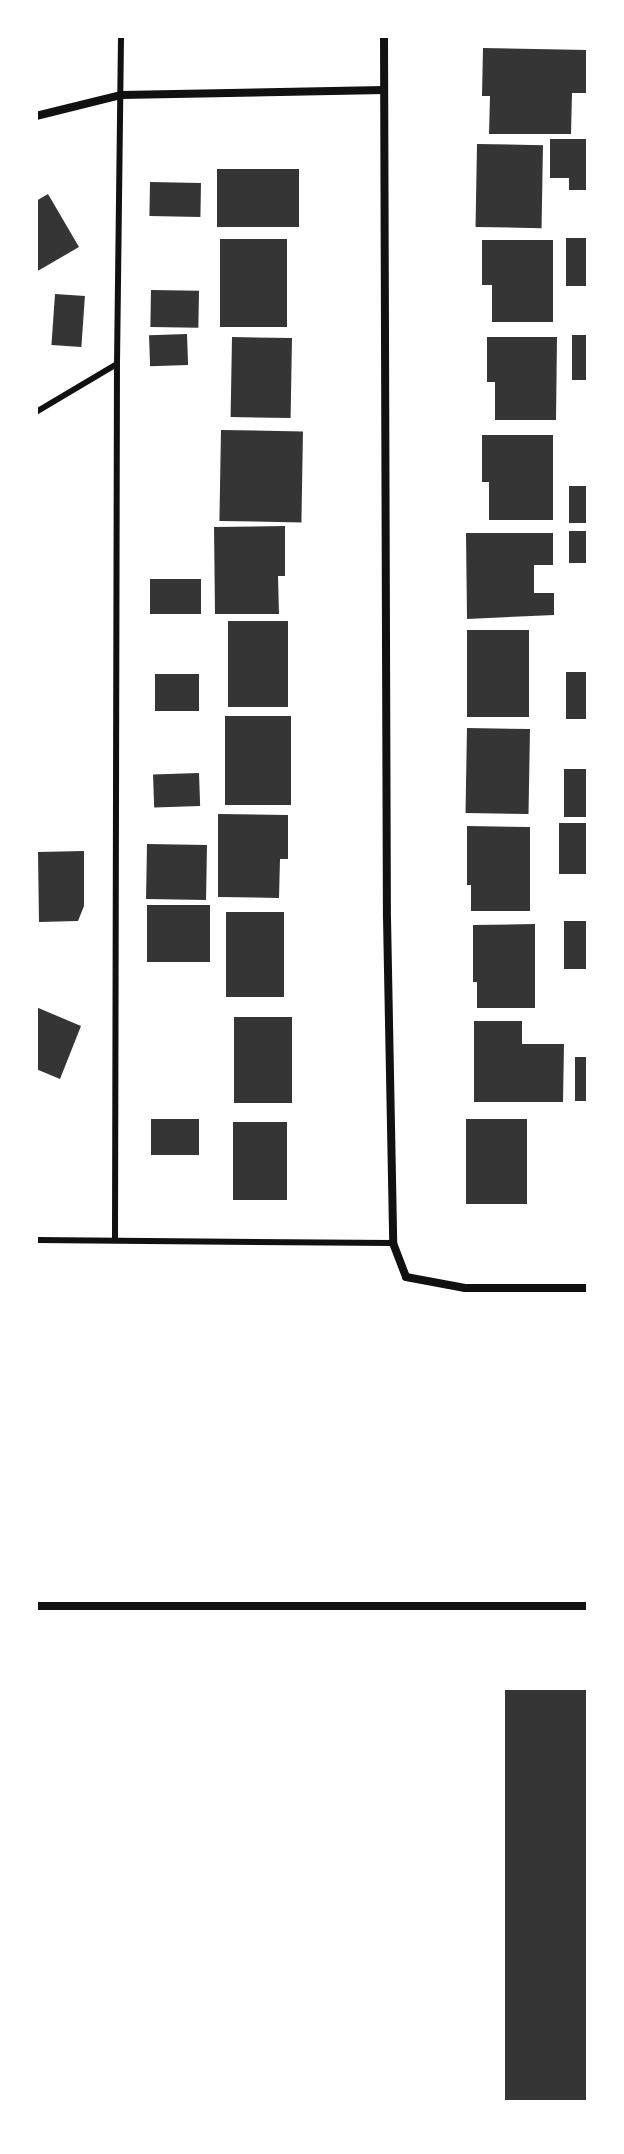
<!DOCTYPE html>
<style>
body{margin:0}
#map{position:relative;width:624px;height:2154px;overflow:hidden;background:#fff;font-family:Poppins,sans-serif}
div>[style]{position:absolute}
.building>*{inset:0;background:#353535;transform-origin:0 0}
.service>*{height:6px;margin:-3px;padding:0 3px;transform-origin:3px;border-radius:3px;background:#111}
.minor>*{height:8px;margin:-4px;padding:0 4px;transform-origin:4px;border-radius:4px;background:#111}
span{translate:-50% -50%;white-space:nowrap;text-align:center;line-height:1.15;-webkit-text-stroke:8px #fff;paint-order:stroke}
.frame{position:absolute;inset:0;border:38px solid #fff;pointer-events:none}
</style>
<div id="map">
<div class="building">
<i style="clip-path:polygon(483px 48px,588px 50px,588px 93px,572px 93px,571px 134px,489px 134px,490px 96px,482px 96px)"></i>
<i style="clip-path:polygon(550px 139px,588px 139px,588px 190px,569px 190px,569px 178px,550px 178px)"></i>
<i style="left:477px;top:144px;width:66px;height:83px;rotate:1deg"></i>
<i style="left:299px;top:169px;width:58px;height:82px;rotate:90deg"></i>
<i style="left:150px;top:182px;width:51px;height:34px;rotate:1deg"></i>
<i style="clip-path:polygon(48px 194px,79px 247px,36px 272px,36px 201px)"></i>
<i style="left:566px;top:238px;width:22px;height:48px"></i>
<i style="left:220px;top:239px;width:67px;height:88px"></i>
<i style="clip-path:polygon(482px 240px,553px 240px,553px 322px,492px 322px,492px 285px,482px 285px)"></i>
<i style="left:151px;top:290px;width:48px;height:37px;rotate:1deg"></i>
<i style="left:55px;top:294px;width:30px;height:51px;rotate:4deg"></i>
<i style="left:187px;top:334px;width:31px;height:38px;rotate:88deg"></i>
<i style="left:572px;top:335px;width:16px;height:45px"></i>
<i style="left:232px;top:337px;width:60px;height:80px;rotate:1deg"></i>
<i style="clip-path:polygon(487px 337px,557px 337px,556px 420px,495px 420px,495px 382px,487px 382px)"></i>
<i style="left:221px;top:430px;width:82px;height:91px;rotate:1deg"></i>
<i style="clip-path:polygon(482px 435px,553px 435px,553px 520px,489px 520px,489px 482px,482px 482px)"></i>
<i style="left:569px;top:486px;width:19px;height:37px"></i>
<i style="clip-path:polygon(285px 526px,285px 576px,278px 576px,279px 614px,215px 614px,214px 527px)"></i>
<i style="left:569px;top:531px;width:19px;height:32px"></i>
<i style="clip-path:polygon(466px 533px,553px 533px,553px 565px,534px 565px,534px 593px,554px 593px,554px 615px,467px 619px)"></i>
<i style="left:150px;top:579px;width:51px;height:35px"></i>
<i style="left:228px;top:621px;width:60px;height:86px"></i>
<i style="left:467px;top:630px;width:62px;height:87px"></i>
<i style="left:566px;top:672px;width:22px;height:47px"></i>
<i style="left:155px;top:674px;width:44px;height:37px"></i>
<i style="left:291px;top:716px;width:89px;height:66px;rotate:90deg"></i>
<i style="left:467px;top:728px;width:63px;height:85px;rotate:1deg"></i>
<i style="left:564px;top:769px;width:24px;height:48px"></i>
<i style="left:199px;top:773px;width:33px;height:46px;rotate:88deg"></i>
<i style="clip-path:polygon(218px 814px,288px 815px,288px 859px,280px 859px,279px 898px,218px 897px)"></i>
<i style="left:559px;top:823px;width:29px;height:51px"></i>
<i style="clip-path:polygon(467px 826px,530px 827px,530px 911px,471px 911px,471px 885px,467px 885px)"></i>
<i style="left:147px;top:844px;width:60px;height:55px;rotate:1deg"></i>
<i style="clip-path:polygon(84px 851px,84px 906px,78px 921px,39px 922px,38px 852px)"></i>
<i style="left:147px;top:905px;width:63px;height:57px"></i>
<i style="left:226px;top:912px;width:58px;height:85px"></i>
<i style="left:564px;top:921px;width:24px;height:48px"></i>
<i style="clip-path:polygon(535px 924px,535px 1008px,477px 1008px,477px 982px,473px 982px,473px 925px)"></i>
<i style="clip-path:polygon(36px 1007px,81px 1026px,60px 1079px,36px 1069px)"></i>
<i style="left:234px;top:1017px;width:58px;height:86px"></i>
<i style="clip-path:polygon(474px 1021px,522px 1021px,522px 1044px,564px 1044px,563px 1102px,474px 1102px)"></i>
<i style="left:575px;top:1057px;width:13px;height:44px"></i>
<i style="left:151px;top:1119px;width:48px;height:36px"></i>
<i style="left:527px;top:1119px;width:85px;height:61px;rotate:90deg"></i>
<i style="left:233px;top:1122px;width:54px;height:78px"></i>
<i style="left:505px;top:1690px;width:83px;height:410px"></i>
</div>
<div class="service">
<i style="left:36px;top:412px;width:94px;rotate:-30.7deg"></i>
<i style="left:115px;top:1239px;width:875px;rotate:-89.87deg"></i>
<i style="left:117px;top:364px;width:328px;rotate:-89.3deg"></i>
<i style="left:36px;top:1240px;width:357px;rotate:0.5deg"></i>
</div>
<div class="minor">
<i style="left:384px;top:36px;width:882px;rotate:89.81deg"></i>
<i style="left:387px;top:918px;width:325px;rotate:88.9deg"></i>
<i style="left:393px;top:1243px;width:36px;rotate:69deg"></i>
<i style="left:406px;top:1277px;width:60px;rotate:10.6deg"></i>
<i style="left:465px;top:1288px;width:123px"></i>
<i style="left:36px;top:116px;width:88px;rotate:-13.9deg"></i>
<i style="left:121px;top:95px;width:263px;rotate:-1.1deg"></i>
<i style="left:36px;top:1606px;width:552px"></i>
</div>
<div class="frame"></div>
</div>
